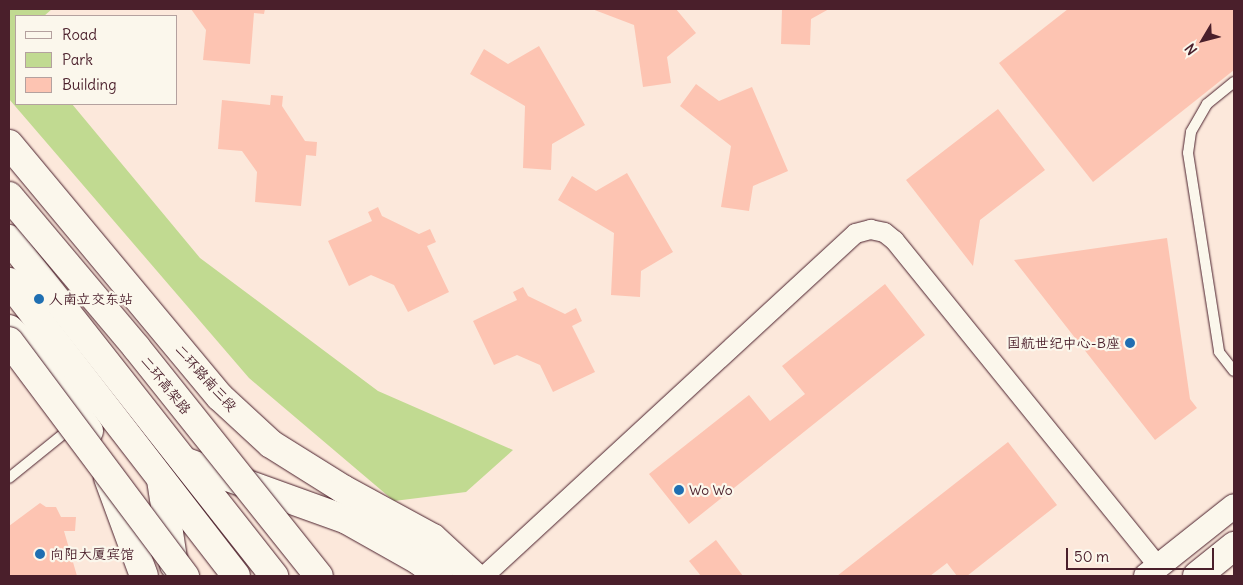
<!DOCTYPE html>
<meta charset="utf-8">
<style>
body{margin:0}
#map{position:relative;width:1243px;height:585px;overflow:hidden;background:#fce8db;font-family:Delius,"LXGW WenKai TC",sans-serif}
div>[style]{position:absolute}
.green>*{inset:0;background:#c1da91}
.building>*{inset:0;background:#fdc4b2}
.roads{filter:drop-shadow(0 0 1px #4a1f2b) drop-shadow(0 0 1px #4a1f2b)}
.service>*{height:10px;margin:-5px;padding:0 5px;transform-origin:5px;border-radius:5px;background:#fbf7ec}
.minor>*{height:19px;margin:-9.5px;padding:0 9.5px;transform-origin:9.5px;border-radius:9.5px;background:#fbf7ec}
.tertiary>*{height:24px;margin:-12px;padding:0 12px;transform-origin:12px;border-radius:12px;background:#fbf7ec}
.secondary>*{height:28px;margin:-14px;padding:0 14px;transform-origin:14px;border-radius:14px;background:#fbf7ec}
.primary>*{height:28px;margin:-14px;padding:0 14px;transform-origin:14px;border-radius:14px;background:#fbf7ec}
.trunk>*{height:28px;margin:-14px;padding:0 14px;transform-origin:14px;border-radius:14px;background:#fbf7ec}
.bridges{filter:drop-shadow(0 0 1px #4a1f2b) drop-shadow(0 0 1px #4a1f2b)}
.trunk-bridge>*{height:28px;margin:-14px;padding:0 14px;transform-origin:14px;border-radius:14px;background:#fbf7ec}
.dots>*{width:14px;height:14px;translate:-50% -50%;box-sizing:border-box;border:2px solid #fbf7ec;border-radius:50%}
span{translate:-50% -50%;white-space:nowrap;text-align:center;line-height:1.15;-webkit-text-stroke:4.5px #fbf7ec;paint-order:stroke}
.poi-label{font-size:14px;color:#4a1f2b}
.left{translate:0 -50%;text-align:left}
.right{translate:-100% -50%;text-align:right}
.street-label{font-size:14px;color:#4a1f2b}
.frame{position:absolute;inset:0;border:10px solid #4a1f2b;pointer-events:none}
.legend{position:absolute;left:15px;top:15px;width:162px;height:90px;box-sizing:border-box;background:#fbf7ec;border:1px solid #b4a19f;margin:0;padding:6px 9px;list-style:none;font-size:15px;color:#4a1f2b}
.legend li{display:flex;align-items:center;gap:10px;height:25px}
.legend b{width:25px;border:1px solid #b4a19f}
.north{position:absolute;left:1178px;top:15px;width:50px;height:50px;-webkit-text-stroke:4px #fbf7ec;paint-order:stroke;rotate:233deg;font-size:14px;font-weight:700;line-height:20px;text-align:center;color:#4a1f2b}
.north::after{content:'';display:block;margin:auto;width:18px;height:22px;background:#4a1f2b;clip-path:polygon(50% 0,100% 100%,50% 72%,0 100%)}
.scale{position:absolute;left:1066px;top:548px;width:148px;height:22px;box-sizing:border-box;border:2px solid #4a1f2b;border-top:0;padding-left:6px;font-size:15px;line-height:18px;white-space:nowrap;color:#4a1f2b;-webkit-text-stroke:4px #fbf7ec;paint-order:stroke}
</style>
<div id="map">
<div class="green">
<i style="clip-path:polygon(9px 9px,52px 9px,44px 16px,16px 16px,16px 104px,72px 104px,200px 258px,378px 391px,513px 450px,466px 492px,394px 501px,249px 378px,9px 99px)"></i>
</div>
<div class="building">
<i style="clip-path:polygon(191px 9px,265px 9px,264px 14px,254px 13px,250px 64px,203px 60px,206px 30px)"></i>
<i style="clip-path:polygon(592px 9px,676px 9px,696px 33px,667px 57px,671px 83px,643px 87px,634px 25px)"></i>
<i style="clip-path:polygon(782px 9px,829px 9px,811px 19px,810px 45px,781px 44px)"></i>
<i style="clip-path:polygon(1068px 9px,1234px 9px,1234px 70px,1093px 182px,999px 63px)"></i>
<i style="clip-path:polygon(539px 46px,585px 125px,552px 144px,551px 170px,523px 168px,525px 106px,470px 74px,484px 49px,508px 64px)"></i>
<i style="clip-path:polygon(696px 84px,719px 101px,752px 87px,788px 171px,753px 186px,749px 211px,721px 207px,731px 146px,680px 106px)"></i>
<i style="clip-path:polygon(271px 95px,283px 96px,282px 106px,305px 141px,317px 142px,316px 156px,306px 155px,301px 206px,255px 202px,257px 172px,242px 151px,218px 149px,222px 100px,270px 105px)"></i>
<i style="clip-path:polygon(998px 109px,1045px 170px,980px 220px,973px 266px,906px 180px)"></i>
<i style="clip-path:polygon(627px 173px,673px 252px,641px 271px,640px 297px,611px 295px,614px 233px,558px 200px,572px 176px,596px 191px)"></i>
<i style="clip-path:polygon(378px 207px,382px 216px,419px 234px,430px 229px,436px 242px,427px 246px,449px 292px,408px 312px,394px 285px,371px 275px,349px 286px,328px 241px,372px 221px,368px 212px)"></i>
<i style="clip-path:polygon(1167px 238px,1190px 399px,1197px 408px,1155px 440px,1014px 260px)"></i>
<i style="clip-path:polygon(885px 284px,925px 335px,689px 524px,649px 474px,749px 395px,770px 421px,805px 394px,782px 366px)"></i>
<i style="clip-path:polygon(523px 287px,528px 296px,565px 314px,576px 308px,582px 321px,572px 326px,595px 372px,553px 392px,540px 365px,517px 355px,494px 365px,473px 321px,517px 300px,513px 292px)"></i>
<i style="clip-path:polygon(1008px 442px,1057px 505px,967px 576px,957px 576px,947px 563px,930px 576px,837px 576px)"></i>
<i style="clip-path:polygon(40px 503px,46px 507px,56px 507px,61px 517px,76px 517px,75px 531px,64px 531px,77px 576px,9px 576px,9px 526px)"></i>
<i style="clip-path:polygon(716px 540px,743px 576px,701px 576px,689px 561px)"></i>
</div>
<div class="roads">
<div class="service">
<i style="left:1234px;top:82px;width:35px;rotate:141deg"></i>
<i style="left:1207px;top:104px;width:32px;rotate:120deg"></i>
<i style="left:1191px;top:132px;width:21px;rotate:98deg"></i>
<i style="left:1188px;top:153px;width:201px;rotate:81.1deg"></i>
<i style="left:1219px;top:352px;width:24px;rotate:52deg"></i>
<i style="left:9px;top:478px;width:81px;rotate:-39deg"></i>
</div>
<div class="minor">
<i style="left:483px;top:576px;width:506px;rotate:-42.68deg"></i>
<i style="left:855px;top:233px;width:16px;rotate:-15deg"></i>
<i style="left:870px;top:229px;width:14px;rotate:12deg"></i>
<i style="left:884px;top:232px;width:13px;rotate:39deg"></i>
<i style="left:894px;top:240px;width:419px;rotate:51deg"></i>
</div>
<div class="tertiary">
<i style="left:1146px;top:576px;width:112px;rotate:-38.5deg"></i>
</div>
<div class="secondary">
<i style="left:9px;top:144px;width:329px;rotate:50.2deg"></i>
<i style="left:220px;top:397px;width:69px;rotate:42.7deg"></i>
<i style="left:271px;top:444px;width:85px;rotate:32deg"></i>
<i style="left:343px;top:489px;width:102px;rotate:28.6deg"></i>
<i style="left:433px;top:538px;width:56px;rotate:42.8deg"></i>
<i style="left:9px;top:329px;width:38px;rotate:42deg"></i>
<i style="left:37px;top:354px;width:93px;rotate:56deg"></i>
<i style="left:108px;top:478px;width:104px;rotate:69.8deg"></i>
</div>
<div class="primary">
<i style="left:186px;top:462px;width:171px;rotate:19.8deg"></i>
<i style="left:347px;top:520px;width:81px;rotate:29.4deg"></i>
<i style="left:418px;top:560px;width:26px;rotate:37deg"></i>
<i style="left:161px;top:480px;width:86px;rotate:81.3deg"></i>
<i style="left:1197px;top:576px;width:48px;rotate:-39deg"></i>
</div>
<div class="trunk">
<i style="left:9px;top:239px;width:429px;rotate:51.8deg"></i>
<i style="left:9px;top:282px;width:371px;rotate:52.3deg"></i>
</div>
</div>
<div class="bridges">
<div class="trunk-bridge">
<i style="left:9px;top:196px;width:197px;rotate:49.9deg"></i>
<i style="left:136px;top:347px;width:293px;rotate:51.4deg"></i>
<i style="left:9px;top:341px;width:294px;rotate:53.2deg"></i>
</div>
</div>
<div class="dots">
<i style="left:39px;top:299px;background:#1f6fb2"></i>
<i style="left:1130px;top:343px;background:#1f6fb2"></i>
<i style="left:679px;top:490px;background:#1f6fb2"></i>
<i style="left:40px;top:554px;background:#1f6fb2"></i>
</div>
<div class="poi-label">
<span class="left" style="left:49px;top:299px">人南立交东站</span>
<span class="right" style="left:1120px;top:343px">国航世纪中心-B座</span>
<span class="left" style="left:689px;top:490px">Wo Wo</span>
<span class="left" style="left:50px;top:554px">向阳大厦宾馆</span>
</div>
<div class="street-label">
<span style="left:206px;top:378px;rotate:48deg">二环路南三段</span>
<span style="left:166px;top:385px;rotate:51deg">二环高架路</span>
</div>
<div class="frame"></div>
<ul class="legend">
<li><b style="height:6px;background:#fbf7ec"></b>Road</li>
<li><b style="height:14px;background:#c1da91"></b>Park</li>
<li><b style="height:14px;background:#fdc4b2"></b>Building</li>
</ul>
<div class="north">N</div>
<div class="scale">50 m</div>
</div>
